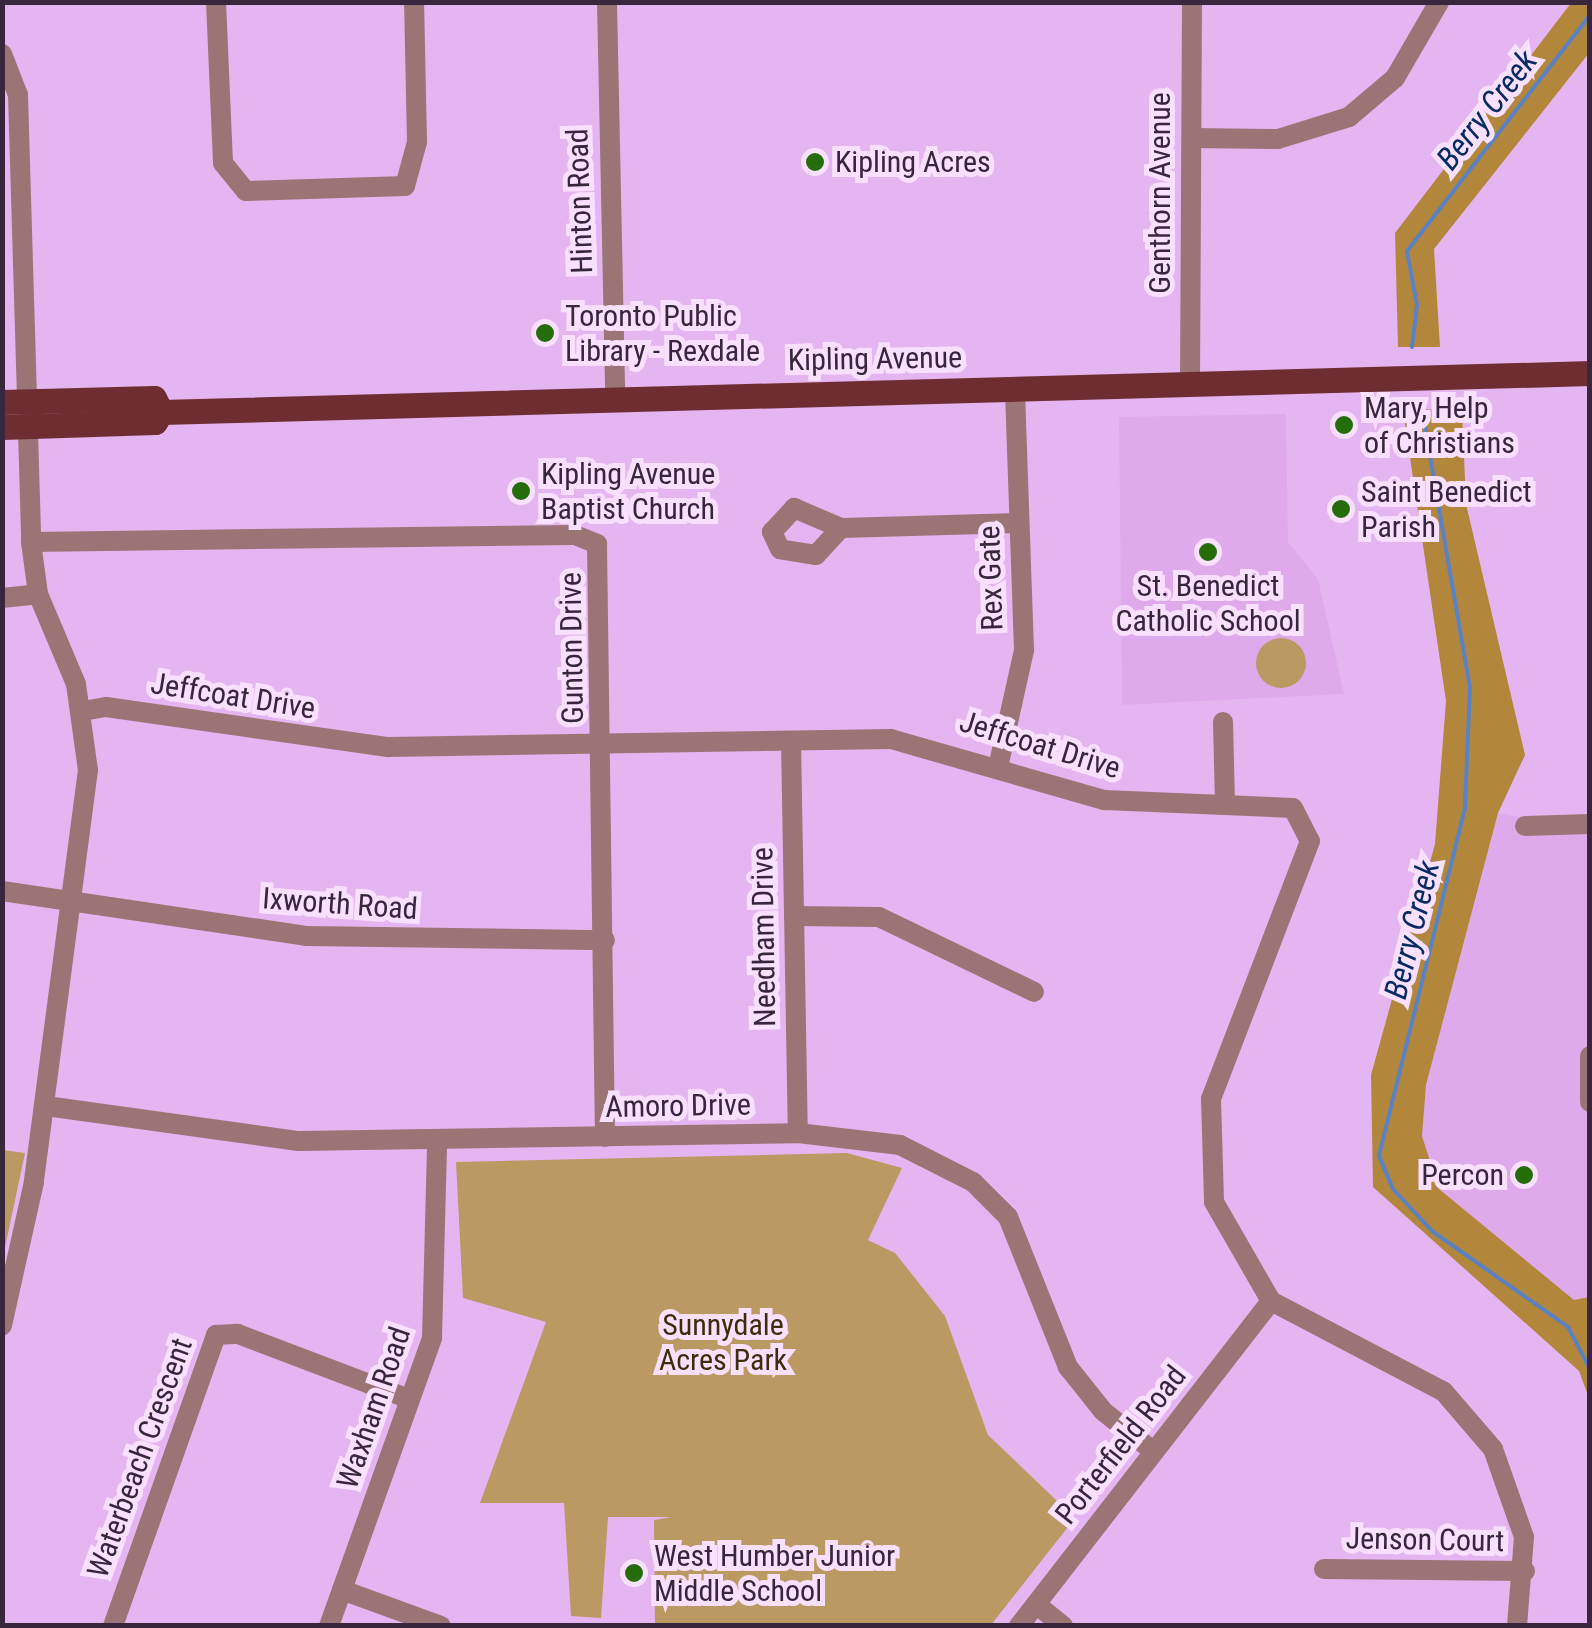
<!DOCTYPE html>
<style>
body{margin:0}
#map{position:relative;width:1592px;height:1628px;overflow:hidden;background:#e5b5f1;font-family:"Roboto Condensed",sans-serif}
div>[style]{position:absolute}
.built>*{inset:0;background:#dfaaec}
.green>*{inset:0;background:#ba9963}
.round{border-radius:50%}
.forest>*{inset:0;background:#b2873b}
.stream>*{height:4px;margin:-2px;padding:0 2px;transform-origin:2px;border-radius:2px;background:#5a81c1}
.minor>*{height:20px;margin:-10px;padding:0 10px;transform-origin:10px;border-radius:10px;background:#9b7575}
.major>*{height:25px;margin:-12.5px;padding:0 12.5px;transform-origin:12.5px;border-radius:12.5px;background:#6e2e31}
.dots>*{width:28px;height:28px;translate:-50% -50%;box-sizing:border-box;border:5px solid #f9e0fe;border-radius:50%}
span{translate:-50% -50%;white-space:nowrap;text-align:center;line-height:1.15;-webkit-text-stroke:10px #f9e0fe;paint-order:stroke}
.poi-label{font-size:30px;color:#38263d}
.left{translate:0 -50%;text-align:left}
.right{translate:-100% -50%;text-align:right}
.street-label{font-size:30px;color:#38263d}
.park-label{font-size:30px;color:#3e2c0a}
.water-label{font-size:32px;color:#072b65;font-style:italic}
.frame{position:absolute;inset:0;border:5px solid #38263d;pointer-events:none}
</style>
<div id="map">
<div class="built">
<i style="clip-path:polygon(1286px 414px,1288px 542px,1318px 579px,1344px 694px,1122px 705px,1119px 417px)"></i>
<i style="clip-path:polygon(1498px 813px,1589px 830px,1589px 1297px,1574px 1300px,1439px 1189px,1422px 1136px,1426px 1085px)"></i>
</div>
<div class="green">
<i class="round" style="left:1256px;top:638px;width:50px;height:50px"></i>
<i style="clip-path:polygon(3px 1150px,25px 1153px,3px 1257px,2px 1150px)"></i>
<i style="clip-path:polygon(847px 1153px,902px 1168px,868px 1240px,895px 1253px,945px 1316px,988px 1435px,1075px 1518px,991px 1625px,655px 1626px,654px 1520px,671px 1517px,608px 1517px,601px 1618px,571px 1616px,564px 1503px,480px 1503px,546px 1322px,463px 1298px,456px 1162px)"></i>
</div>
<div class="forest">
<i style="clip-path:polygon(1571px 3px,1589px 3px,1589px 53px,1434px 249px,1440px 347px,1398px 347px,1395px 233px)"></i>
<i style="clip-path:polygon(1462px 409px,1466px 504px,1525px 755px,1498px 813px,1426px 1085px,1422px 1136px,1439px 1189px,1574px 1300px,1589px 1297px,1589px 1398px,1579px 1371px,1373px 1187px,1371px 1075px,1435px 844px,1446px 701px,1403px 410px)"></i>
</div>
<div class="stream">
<i style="left:1412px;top:347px;width:42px;rotate:-83.2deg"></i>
<i style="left:1417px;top:305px;width:55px;rotate:-100.5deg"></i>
<i style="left:1407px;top:251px;width:299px;rotate:-52.2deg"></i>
<i style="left:1422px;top:410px;width:281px;rotate:80.2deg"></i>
<i style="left:1470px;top:687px;width:121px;rotate:92.4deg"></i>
<i style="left:1465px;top:808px;width:358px;rotate:103.9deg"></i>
<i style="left:1379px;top:1156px;width:36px;rotate:67deg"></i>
<i style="left:1393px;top:1189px;width:57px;rotate:47.1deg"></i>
<i style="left:1432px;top:1231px;width:166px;rotate:35.2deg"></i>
<i style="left:1568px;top:1327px;width:47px;rotate:62.4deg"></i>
</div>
<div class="minor">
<i style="left:216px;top:2px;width:161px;rotate:87.5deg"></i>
<i style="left:223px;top:163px;width:36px;rotate:51deg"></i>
<i style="left:246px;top:191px;width:159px;rotate:-1.8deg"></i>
<i style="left:405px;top:186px;width:46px;rotate:-74.7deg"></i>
<i style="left:417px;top:142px;width:140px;rotate:-91.2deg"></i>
<i style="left:607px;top:2px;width:396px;rotate:88.8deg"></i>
<i style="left:2px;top:54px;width:44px;rotate:68.7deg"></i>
<i style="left:18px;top:95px;width:447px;rotate:88.3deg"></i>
<i style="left:31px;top:542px;width:52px;rotate:82.3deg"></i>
<i style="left:38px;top:594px;width:98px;rotate:67.1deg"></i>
<i style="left:76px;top:684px;width:87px;rotate:82.1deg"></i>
<i style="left:88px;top:770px;width:416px;rotate:97.5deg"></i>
<i style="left:34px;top:1182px;width:147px;rotate:102.6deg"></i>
<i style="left:1192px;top:138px;width:86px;rotate:0.7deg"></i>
<i style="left:1278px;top:139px;width:74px;rotate:-17.2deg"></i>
<i style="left:1349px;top:117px;width:60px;rotate:-40.3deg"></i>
<i style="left:1395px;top:78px;width:88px;rotate:-59.9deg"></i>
<i style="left:1190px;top:383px;width:381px;rotate:-89.7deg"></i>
<i style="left:841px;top:528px;width:37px;rotate:133deg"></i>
<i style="left:816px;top:555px;width:36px;rotate:-171deg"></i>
<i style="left:780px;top:549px;width:19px;rotate:-115deg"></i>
<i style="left:772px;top:532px;width:33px;rotate:-47deg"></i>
<i style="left:794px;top:508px;width:51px;rotate:23.1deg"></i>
<i style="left:841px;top:528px;width:178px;rotate:-1.6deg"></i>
<i style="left:31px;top:542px;width:544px;rotate:-0.74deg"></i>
<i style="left:575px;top:535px;width:24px;rotate:22deg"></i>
<i style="left:597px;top:544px;width:593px;rotate:89.23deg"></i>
<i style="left:2px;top:598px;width:36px;rotate:-6deg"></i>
<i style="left:83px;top:711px;width:23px;rotate:-10deg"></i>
<i style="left:106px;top:707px;width:285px;rotate:8.1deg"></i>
<i style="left:388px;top:747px;width:503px;rotate:-0.91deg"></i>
<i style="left:891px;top:739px;width:222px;rotate:16deg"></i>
<i style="left:1104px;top:800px;width:189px;rotate:2.4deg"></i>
<i style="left:1293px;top:808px;width:37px;rotate:63deg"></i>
<i style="left:1310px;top:841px;width:276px;rotate:111deg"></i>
<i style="left:1211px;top:1099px;width:103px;rotate:88.3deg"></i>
<i style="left:1214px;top:1202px;width:114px;rotate:60.1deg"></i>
<i style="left:1271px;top:1301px;width:195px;rotate:27.7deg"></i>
<i style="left:1444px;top:1392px;width:75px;rotate:49.3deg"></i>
<i style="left:1493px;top:1449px;width:93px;rotate:70.6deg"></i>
<i style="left:1524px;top:1537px;width:89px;rotate:94.5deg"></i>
<i style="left:1223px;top:722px;width:81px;rotate:88.6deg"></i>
<i style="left:791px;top:741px;width:392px;rotate:89deg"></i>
<i style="left:999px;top:763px;width:116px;rotate:-77.5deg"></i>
<i style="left:1024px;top:650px;width:262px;rotate:-92deg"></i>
<i style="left:1525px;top:826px;width:65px;rotate:-1.8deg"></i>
<i style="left:2px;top:891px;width:307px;rotate:8.4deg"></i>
<i style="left:306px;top:936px;width:299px;rotate:0.8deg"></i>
<i style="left:794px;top:916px;width:85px;rotate:0.7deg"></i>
<i style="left:879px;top:917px;width:172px;rotate:25.8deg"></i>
<i style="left:1590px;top:1056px;width:46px;rotate:90deg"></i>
<i style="left:46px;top:1106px;width:255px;rotate:7.9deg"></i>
<i style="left:299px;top:1141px;width:499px;rotate:-0.9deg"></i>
<i style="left:798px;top:1133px;width:103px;rotate:6.7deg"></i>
<i style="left:900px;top:1145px;width:82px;rotate:26.9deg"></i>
<i style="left:973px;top:1182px;width:49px;rotate:45deg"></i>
<i style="left:1008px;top:1217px;width:162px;rotate:68.2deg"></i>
<i style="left:1068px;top:1367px;width:56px;rotate:51.5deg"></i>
<i style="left:1103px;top:1411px;width:64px;rotate:38.7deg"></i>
<i style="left:1324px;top:1569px;width:201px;rotate:0.6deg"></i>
<i style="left:342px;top:1590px;width:105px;rotate:20deg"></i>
<i style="left:1036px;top:1604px;width:35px;rotate:39deg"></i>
<i style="left:113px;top:1626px;width:309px;rotate:-70.5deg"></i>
<i style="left:216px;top:1335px;width:22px;rotate:-3deg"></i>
<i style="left:238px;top:1334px;width:183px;rotate:20.8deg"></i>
<i style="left:329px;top:1626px;width:306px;rotate:-70.3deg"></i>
<i style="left:432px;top:1338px;width:194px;rotate:-88.5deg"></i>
<i style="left:1019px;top:1626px;width:411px;rotate:-52.2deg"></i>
</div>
<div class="major">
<i style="left:2px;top:402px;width:152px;rotate:-1.5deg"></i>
<i style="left:154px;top:398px;width:16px;rotate:63deg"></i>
<i style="left:2px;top:427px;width:153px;rotate:-1.9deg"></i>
<i style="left:155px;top:422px;width:12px;rotate:-59deg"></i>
<i style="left:161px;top:412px;width:1430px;rotate:-1.56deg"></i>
</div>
<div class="dots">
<i style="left:815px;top:162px;background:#256d0b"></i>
<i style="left:545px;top:333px;background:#256d0b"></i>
<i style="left:1344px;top:425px;background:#256d0b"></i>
<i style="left:521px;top:491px;background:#256d0b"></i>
<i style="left:1341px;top:509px;background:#256d0b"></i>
<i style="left:1208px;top:552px;background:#256d0b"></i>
<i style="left:1524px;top:1175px;background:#256d0b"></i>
<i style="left:634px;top:1573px;background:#256d0b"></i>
</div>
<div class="poi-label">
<span class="left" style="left:835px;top:162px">Kipling Acres</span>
<span class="left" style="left:565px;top:333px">Toronto Public<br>Library - Rexdale</span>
<span class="left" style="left:1364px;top:425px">Mary, Help<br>of Christians</span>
<span class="left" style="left:541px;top:491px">Kipling Avenue<br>Baptist Church</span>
<span class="left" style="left:1361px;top:509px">Saint Benedict<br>Parish</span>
<span style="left:1208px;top:603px">St. Benedict<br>Catholic School</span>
<span class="right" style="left:1504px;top:1175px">Percon</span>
<span class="left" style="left:654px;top:1573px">West Humber Junior<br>Middle School</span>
</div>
<div class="street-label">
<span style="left:1160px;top:193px;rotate:-90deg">Genthorn Avenue</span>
<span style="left:580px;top:201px;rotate:-92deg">Hinton Road</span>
<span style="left:875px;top:359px;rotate:-1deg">Kipling Avenue</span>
<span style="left:991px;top:578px;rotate:-92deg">Rex Gate</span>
<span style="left:572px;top:648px;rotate:-91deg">Gunton Drive</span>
<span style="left:233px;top:696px;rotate:9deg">Jeffcoat Drive</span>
<span style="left:1040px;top:745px;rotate:17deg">Jeffcoat Drive</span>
<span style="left:340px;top:904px;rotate:4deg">Ixworth Road</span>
<span style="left:764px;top:937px;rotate:-91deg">Needham Drive</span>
<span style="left:678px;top:1106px;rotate:-1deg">Amoro Drive</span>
<span style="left:374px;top:1408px;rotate:-71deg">Waxham Road</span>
<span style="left:1121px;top:1445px;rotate:-52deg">Porterfield Road</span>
<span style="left:140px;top:1458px;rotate:-70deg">Waterbeach Crescent</span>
<span style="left:1425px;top:1540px;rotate:1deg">Jenson Court</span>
</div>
<div class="park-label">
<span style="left:723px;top:1342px">Sunnydale<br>Acres Park</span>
</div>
<div class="water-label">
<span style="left:1487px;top:110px;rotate:-52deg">Berry Creek</span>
<span style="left:1412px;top:930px;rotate:-76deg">Berry Creek</span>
</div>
<div class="frame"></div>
</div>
